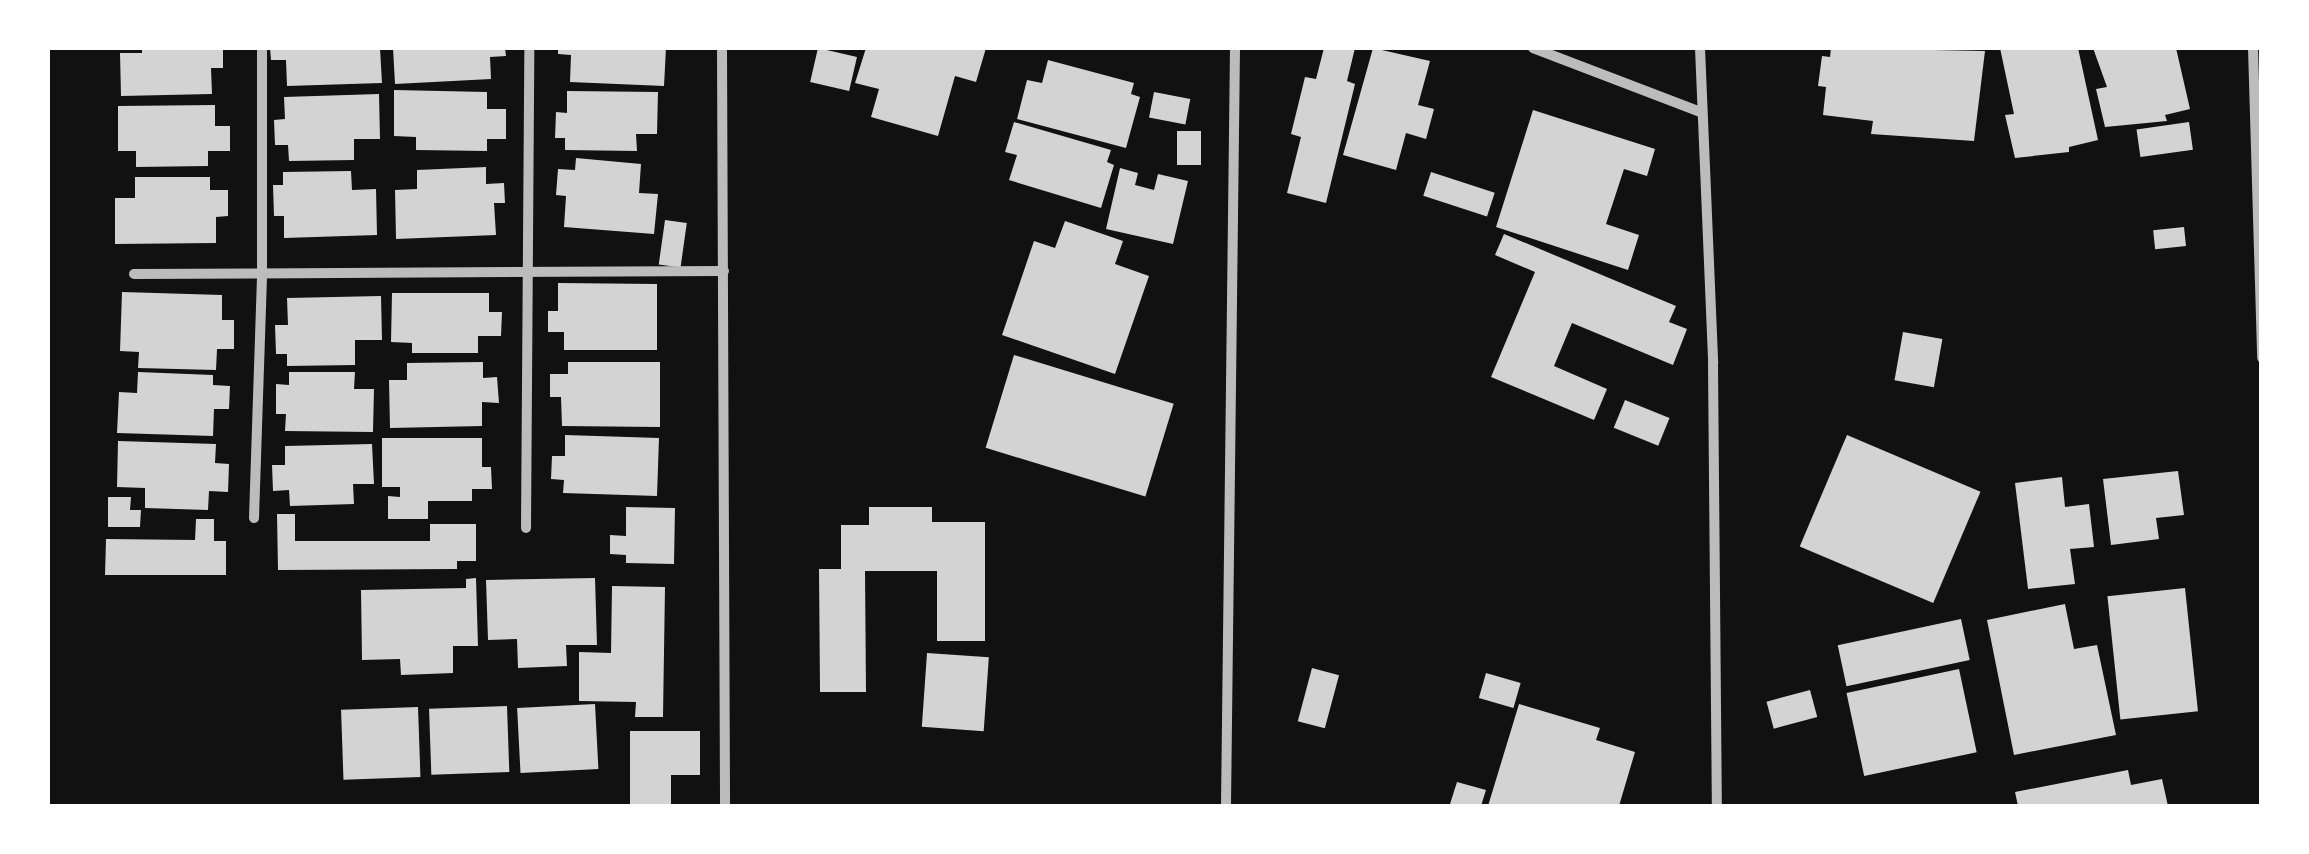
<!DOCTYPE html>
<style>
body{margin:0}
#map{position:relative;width:2309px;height:854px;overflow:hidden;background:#111;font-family:"IBM Plex Serif",serif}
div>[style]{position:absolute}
.building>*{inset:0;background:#d3d3d3;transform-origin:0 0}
.minor>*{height:10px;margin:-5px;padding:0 5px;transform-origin:5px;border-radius:5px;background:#bcbcbc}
span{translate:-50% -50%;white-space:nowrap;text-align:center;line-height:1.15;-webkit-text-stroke:8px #fff;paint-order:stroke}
.frame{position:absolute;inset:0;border:50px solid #fff;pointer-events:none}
</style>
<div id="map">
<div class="building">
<i style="clip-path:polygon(142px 48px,223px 48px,223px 68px,211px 68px,212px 94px,121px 96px,120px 53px,142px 53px)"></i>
<i style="clip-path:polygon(270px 48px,380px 48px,382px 83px,287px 86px,286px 60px,271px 60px)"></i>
<i style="clip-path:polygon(393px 48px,505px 48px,506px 56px,490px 57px,491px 79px,395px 84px)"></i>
<i style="clip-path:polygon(558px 48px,666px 48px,664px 86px,570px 82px,571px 55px,558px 54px)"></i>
<i style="left:818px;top:48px;width:40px;height:35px;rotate:13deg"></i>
<i style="clip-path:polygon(866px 48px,986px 48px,976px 82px,955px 76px,938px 136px,871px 117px,879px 89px,855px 83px)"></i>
<i style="clip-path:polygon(1324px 48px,1355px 48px,1347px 81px,1355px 84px,1326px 203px,1287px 193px,1301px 137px,1291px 134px,1305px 77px,1316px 79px)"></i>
<i style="clip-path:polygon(1373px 48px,1430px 61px,1418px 105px,1434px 109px,1426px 139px,1406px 133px,1396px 170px,1343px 155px)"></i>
<i style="clip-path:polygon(1831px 48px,1985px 51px,1974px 141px,1871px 134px,1873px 121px,1823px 115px,1826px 87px,1818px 86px,1822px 56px,1830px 57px)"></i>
<i style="clip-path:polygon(2000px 48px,2078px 48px,2098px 140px,2069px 147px,2069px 152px,2015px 158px,2005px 115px,2014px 114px)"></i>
<i style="clip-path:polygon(2093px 48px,2176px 48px,2190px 109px,2165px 115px,2167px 121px,2105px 127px,2096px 89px,2107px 87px)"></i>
<i style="clip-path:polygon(1048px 60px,1134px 83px,1131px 94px,1140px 97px,1126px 148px,1017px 119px,1027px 80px,1042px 83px)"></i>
<i style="clip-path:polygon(394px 90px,487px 92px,487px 109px,506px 109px,506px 139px,487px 139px,487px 151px,416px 150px,416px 137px,394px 136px)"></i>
<i style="clip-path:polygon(567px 91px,658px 92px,657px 134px,636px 134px,637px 151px,565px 150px,565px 138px,555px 138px,556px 112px,567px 113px)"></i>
<i style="left:1154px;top:92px;width:37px;height:26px;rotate:11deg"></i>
<i style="clip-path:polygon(379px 94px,380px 139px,354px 139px,354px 160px,289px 161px,288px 145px,275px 145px,274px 120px,285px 119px,284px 97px)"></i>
<i style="clip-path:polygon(215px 105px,215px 126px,230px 126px,230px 151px,208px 151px,208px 166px,136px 167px,136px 151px,118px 151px,118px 106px)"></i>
<i style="clip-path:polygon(1533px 110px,1655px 149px,1647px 176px,1624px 169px,1606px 224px,1639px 235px,1628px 270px,1496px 227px)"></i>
<i style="clip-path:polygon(1014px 122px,1111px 150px,1107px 162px,1114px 165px,1101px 208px,1009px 180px,1017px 155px,1005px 152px)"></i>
<i style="left:2189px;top:122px;width:28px;height:53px;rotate:82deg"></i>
<i style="left:1177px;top:131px;width:24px;height:34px"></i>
<i style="clip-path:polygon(576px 158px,641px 164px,639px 193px,658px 194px,654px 234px,564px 227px,566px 196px,556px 195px,558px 169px,575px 170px)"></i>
<i style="clip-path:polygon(486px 167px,486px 184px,504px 183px,505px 203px,494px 203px,496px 235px,396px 239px,395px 190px,417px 189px,417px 170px)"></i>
<i style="clip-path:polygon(1120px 168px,1138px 173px,1135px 185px,1154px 190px,1158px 174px,1188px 181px,1173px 244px,1106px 229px)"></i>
<i style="clip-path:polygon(351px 171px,352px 190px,376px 189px,377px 235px,284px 238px,284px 216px,274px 216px,273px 185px,283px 185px,283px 172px)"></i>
<i style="left:1431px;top:172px;width:67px;height:25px;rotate:18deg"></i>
<i style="clip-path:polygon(135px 177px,210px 177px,210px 190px,228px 190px,228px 216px,216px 217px,216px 243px,115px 244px,115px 198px,135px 198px)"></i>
<i style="left:665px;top:220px;width:22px;height:45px;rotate:8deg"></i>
<i style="clip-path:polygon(1065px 221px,1123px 241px,1115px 264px,1149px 276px,1115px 374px,1002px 335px,1034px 241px,1055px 248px)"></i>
<i style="left:2184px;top:227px;width:19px;height:31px;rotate:84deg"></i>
<i style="clip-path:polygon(1504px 234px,1676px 306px,1669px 322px,1687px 329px,1673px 365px,1572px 323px,1554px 366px,1607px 389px,1594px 420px,1491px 377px,1535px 272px,1495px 255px)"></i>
<i style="clip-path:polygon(558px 283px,657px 284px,657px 350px,564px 350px,564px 332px,548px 332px,548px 311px,558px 311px)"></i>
<i style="clip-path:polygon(122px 292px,222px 295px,222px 320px,234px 320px,234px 349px,217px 349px,216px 370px,138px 368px,139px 352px,120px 351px)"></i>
<i style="clip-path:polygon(392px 293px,489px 293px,489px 312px,502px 312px,501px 336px,478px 336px,478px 353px,412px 353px,412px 343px,391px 342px)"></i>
<i style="clip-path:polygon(381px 296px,382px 340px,355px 340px,355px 365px,287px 366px,287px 354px,276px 354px,275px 325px,288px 325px,287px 298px)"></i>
<i style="left:1903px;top:332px;width:40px;height:49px;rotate:10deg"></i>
<i style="left:1014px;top:355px;width:167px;height:97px;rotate:17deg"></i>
<i style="clip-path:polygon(483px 362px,483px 378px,497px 377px,499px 403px,482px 402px,482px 426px,390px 428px,389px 380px,407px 380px,407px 363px)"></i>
<i style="clip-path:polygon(568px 362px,660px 362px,660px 427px,562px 426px,561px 397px,550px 397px,550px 374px,568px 374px)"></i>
<i style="clip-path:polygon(138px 372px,213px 375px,213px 385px,230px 386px,229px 409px,214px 409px,213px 436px,117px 433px,119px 392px,137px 393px)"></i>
<i style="clip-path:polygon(289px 372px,355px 372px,354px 389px,374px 389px,373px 432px,285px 431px,286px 414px,276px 414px,276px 384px,289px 385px)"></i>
<i style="left:1625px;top:400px;width:48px;height:30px;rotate:22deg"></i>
<i style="clip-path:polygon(565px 435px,659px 438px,657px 496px,563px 493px,564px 480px,551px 479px,552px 456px,565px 456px)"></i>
<i style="left:1847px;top:435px;width:145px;height:121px;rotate:23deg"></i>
<i style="clip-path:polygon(382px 438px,482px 438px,482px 467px,491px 467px,492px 489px,472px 489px,472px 501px,428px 501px,428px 519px,388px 519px,388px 496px,400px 497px,400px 487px,382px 487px)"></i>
<i style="clip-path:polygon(118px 441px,216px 444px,215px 463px,229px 464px,228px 492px,209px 491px,208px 510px,145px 508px,145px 488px,117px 487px)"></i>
<i style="clip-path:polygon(372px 444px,374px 484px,353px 484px,354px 504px,290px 506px,289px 490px,273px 491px,272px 465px,285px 465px,285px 446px)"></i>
<i style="clip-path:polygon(2178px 471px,2184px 515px,2156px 518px,2159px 539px,2111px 545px,2103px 479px)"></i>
<i style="clip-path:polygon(2062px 477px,2065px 507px,2089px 504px,2094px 547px,2070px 549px,2075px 584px,2028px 589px,2015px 483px)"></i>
<i style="clip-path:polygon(108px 497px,131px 497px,130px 510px,141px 510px,140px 527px,108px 527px)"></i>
<i style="clip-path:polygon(626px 507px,675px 508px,674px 564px,626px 563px,626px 555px,610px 554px,610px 535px,626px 536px)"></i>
<i style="clip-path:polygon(869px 507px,932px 507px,932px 522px,985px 522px,985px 641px,937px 641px,937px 571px,865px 571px,866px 692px,820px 692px,819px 569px,841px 569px,841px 525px,869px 525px)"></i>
<i style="clip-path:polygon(277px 514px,295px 514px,295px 541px,430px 541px,430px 524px,476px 524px,476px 561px,457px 561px,457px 569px,278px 570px)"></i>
<i style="clip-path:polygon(196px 519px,214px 519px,214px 541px,226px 541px,226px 575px,105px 575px,106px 539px,195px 540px)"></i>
<i style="clip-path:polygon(476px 578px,478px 646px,453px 646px,453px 673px,401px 675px,400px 659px,362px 660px,361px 590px,466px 588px,466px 579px)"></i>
<i style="clip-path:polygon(595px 578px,597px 645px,566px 645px,567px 666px,518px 668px,517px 639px,488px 640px,486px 580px)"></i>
<i style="clip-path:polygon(612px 586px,665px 587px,663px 717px,635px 717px,636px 702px,579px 701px,579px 652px,611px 653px)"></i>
<i style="left:2185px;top:588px;width:124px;height:78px;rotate:84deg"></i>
<i style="clip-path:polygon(2065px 604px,2074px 649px,2097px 645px,2116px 735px,2014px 755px,1987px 620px)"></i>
<i style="left:1961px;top:619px;width:42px;height:126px;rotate:78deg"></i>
<i style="left:927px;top:653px;width:62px;height:74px;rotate:4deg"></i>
<i style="left:1312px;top:668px;width:28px;height:55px;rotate:15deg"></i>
<i style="left:1959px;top:669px;width:85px;height:115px;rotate:78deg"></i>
<i style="left:1486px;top:673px;width:36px;height:26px;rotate:16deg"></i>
<i style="left:1810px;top:690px;width:28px;height:45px;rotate:75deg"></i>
<i style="left:595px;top:704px;width:65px;height:78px;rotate:87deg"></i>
<i style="clip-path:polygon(1519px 704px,1600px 728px,1596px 740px,1635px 752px,1619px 806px,1488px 806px)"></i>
<i style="left:507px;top:706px;width:66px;height:78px;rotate:88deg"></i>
<i style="left:418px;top:707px;width:70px;height:77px;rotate:88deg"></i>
<i style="clip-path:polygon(630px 731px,700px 731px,700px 775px,671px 775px,671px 806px,630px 806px)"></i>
<i style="clip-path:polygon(2128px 770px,2131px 785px,2162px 779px,2168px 806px,2018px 806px,2015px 792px)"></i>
<i style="clip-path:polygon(1457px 782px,1486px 790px,1481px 806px,1450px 804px)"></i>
</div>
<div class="minor">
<i style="left:722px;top:48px;width:758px;rotate:89.77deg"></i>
<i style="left:1533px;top:48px;width:180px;rotate:20.9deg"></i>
<i style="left:1700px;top:48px;width:316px;rotate:87.6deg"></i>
<i style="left:1713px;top:364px;width:442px;rotate:89.5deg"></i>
<i style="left:2253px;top:48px;width:310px;rotate:88.3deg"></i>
<i style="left:134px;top:274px;width:590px;rotate:-0.29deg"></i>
<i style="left:254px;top:518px;width:244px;rotate:-88.1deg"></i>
<i style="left:262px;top:274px;width:226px;rotate:-90deg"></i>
<i style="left:526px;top:528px;width:480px;rotate:-89.6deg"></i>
<i style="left:1226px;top:806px;width:758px;rotate:-89.32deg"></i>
</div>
<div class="frame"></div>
</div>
